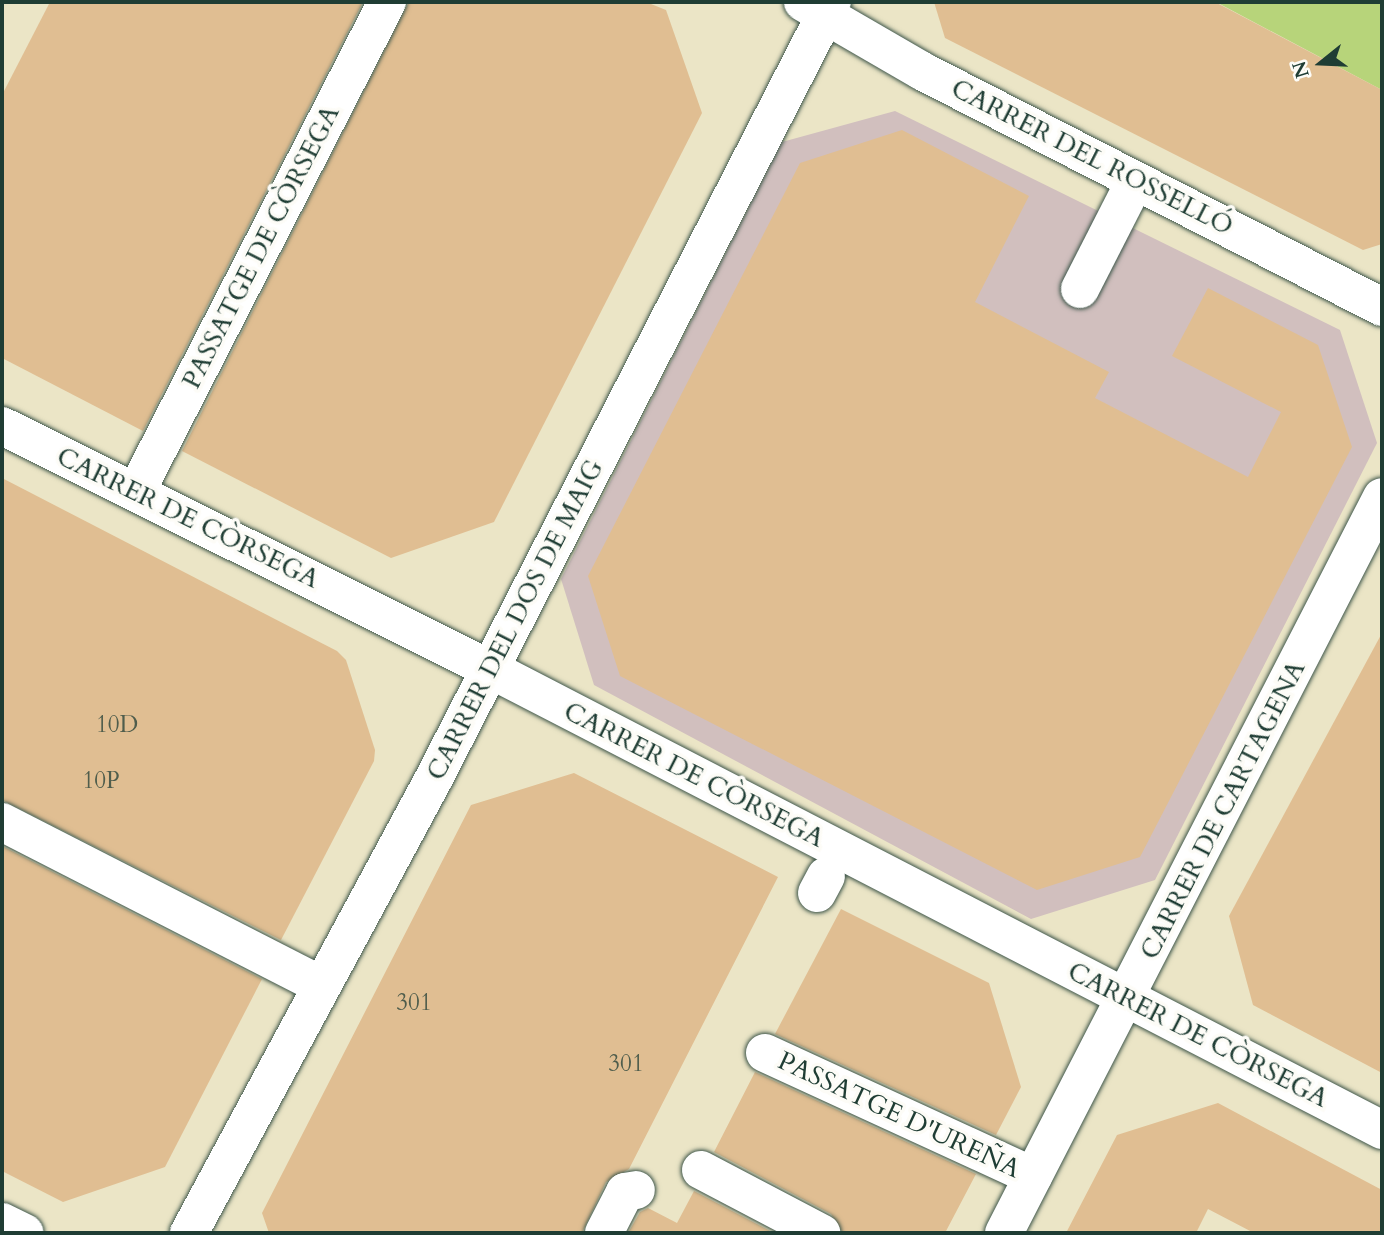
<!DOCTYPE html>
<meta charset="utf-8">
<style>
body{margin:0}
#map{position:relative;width:1384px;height:1235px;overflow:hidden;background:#ebe5c6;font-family:Cardo,serif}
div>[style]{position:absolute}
.industrial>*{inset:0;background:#d1bfbe}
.green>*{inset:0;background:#b7d47a}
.building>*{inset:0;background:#e0be92}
.roads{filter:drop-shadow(0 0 2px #3e564a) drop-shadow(0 0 2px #3e564a)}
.minor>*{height:38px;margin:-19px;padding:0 19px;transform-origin:19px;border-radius:19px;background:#fff}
.major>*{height:38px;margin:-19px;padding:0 19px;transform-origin:19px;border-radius:19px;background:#fff}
span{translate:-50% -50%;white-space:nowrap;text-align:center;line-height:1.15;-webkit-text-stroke:7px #fdfcf7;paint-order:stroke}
.number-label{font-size:23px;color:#4f5d4c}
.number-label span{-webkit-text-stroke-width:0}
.street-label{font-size:26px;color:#1f3d34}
.frame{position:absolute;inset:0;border:4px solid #1f3d34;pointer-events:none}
.north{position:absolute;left:1286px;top:28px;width:70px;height:70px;-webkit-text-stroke:5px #fdfcf7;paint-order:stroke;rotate:252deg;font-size:19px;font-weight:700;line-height:28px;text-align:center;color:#1f3d34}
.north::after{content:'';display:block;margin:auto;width:24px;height:32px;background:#1f3d34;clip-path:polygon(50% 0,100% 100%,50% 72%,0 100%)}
</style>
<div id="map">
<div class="industrial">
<i style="clip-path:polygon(895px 111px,1340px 330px,1377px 443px,1155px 880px,1031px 919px,594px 685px,561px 579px,782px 142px)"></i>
</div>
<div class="green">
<i style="clip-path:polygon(1215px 2px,1382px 2px,1382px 90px,1218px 3px)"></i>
</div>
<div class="building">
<i style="clip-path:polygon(50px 2px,363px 2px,143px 431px,2px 358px,2px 95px)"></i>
<i style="clip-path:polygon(409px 2px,646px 2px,666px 10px,702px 113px,494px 522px,391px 558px,182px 451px)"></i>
<i style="clip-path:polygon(934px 2px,1215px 2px,1382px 90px,1382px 244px,1363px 250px,945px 38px)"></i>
<i style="clip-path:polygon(902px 130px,1029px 196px,975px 302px,1109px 372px,1095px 398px,1248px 477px,1281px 412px,1172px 356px,1208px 288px,1318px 345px,1352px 447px,1140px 857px,1037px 890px,620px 676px,588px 576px,800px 163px)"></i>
<i style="clip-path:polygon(2px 478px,337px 651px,346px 660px,375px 750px,374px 761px,281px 940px,2px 800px)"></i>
<i style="clip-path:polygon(1382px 633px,1382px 1073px,1253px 1005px,1229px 916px)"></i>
<i style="clip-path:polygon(574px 773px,778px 877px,629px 1169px,606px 1182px,582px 1233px,269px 1233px,262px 1213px,471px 805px)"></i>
<i style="clip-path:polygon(2px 846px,262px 979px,165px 1167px,63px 1202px,2px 1171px)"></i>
<i style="clip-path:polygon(841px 909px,989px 983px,1021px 1087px,996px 1135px,775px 1034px)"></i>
<i style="clip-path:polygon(755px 1072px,976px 1174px,945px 1233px,843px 1233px,831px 1214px,714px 1152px)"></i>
<i style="clip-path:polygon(1218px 1103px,1382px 1190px,1382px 1233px,1254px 1233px,1208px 1209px,1196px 1233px,1066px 1233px,1117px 1135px)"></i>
<i style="clip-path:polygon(694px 1191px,774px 1233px,628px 1233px,640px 1212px,648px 1208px,677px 1223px)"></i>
</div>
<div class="roads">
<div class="minor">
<i style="left:1080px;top:289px;width:121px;rotate:-63deg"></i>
<i style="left:2px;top:426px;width:545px;rotate:26.47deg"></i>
<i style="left:490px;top:669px;width:1004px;rotate:27.33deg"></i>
<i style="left:136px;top:492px;width:551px;rotate:-62.88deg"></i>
<i style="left:2px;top:822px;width:358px;rotate:27.1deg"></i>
<i style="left:817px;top:893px;width:19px;rotate:-62deg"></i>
<i style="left:765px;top:1053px;width:295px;rotate:24.7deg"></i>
<i style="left:701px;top:1170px;width:136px;rotate:27.7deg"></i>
<i style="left:189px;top:1233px;width:515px;rotate:-61.69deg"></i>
<i style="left:433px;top:780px;width:874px;rotate:-62.85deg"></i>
<i style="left:604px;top:1233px;width:46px;rotate:-62.9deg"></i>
<i style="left:625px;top:1192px;width:11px;rotate:-10deg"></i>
<i style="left:1004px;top:1233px;width:827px;rotate:-62.82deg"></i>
</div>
<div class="major">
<i style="left:803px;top:2px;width:138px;rotate:30.1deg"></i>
<i style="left:922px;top:71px;width:517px;rotate:27.16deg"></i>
<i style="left:2px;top:1222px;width:25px;rotate:26deg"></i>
</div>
</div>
<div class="number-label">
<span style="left:117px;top:725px">10D</span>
<span style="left:101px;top:781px">10P</span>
<span style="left:414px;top:1003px">301</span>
<span style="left:626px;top:1064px">301</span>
</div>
<div class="street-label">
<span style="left:1091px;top:157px;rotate:27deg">CARRER DEL ROSSELLÓ</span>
<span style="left:261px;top:247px;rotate:-63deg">PASSATGE DE CÒRSEGA</span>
<span style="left:188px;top:518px;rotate:26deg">CARRER DE CÒRSEGA</span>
<span style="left:515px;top:620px;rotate:-63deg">CARRER DEL DOS DE MAIG</span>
<span style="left:694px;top:775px;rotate:27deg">CARRER DE CÒRSEGA</span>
<span style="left:1223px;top:810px;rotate:-63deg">CARRER DE CARTAGENA</span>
<span style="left:1198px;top:1035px;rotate:27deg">CARRER DE CÒRSEGA</span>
<span style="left:899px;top:1115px;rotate:25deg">PASSATGE D'UREÑA</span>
</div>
<div class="frame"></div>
<div class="north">N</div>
</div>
